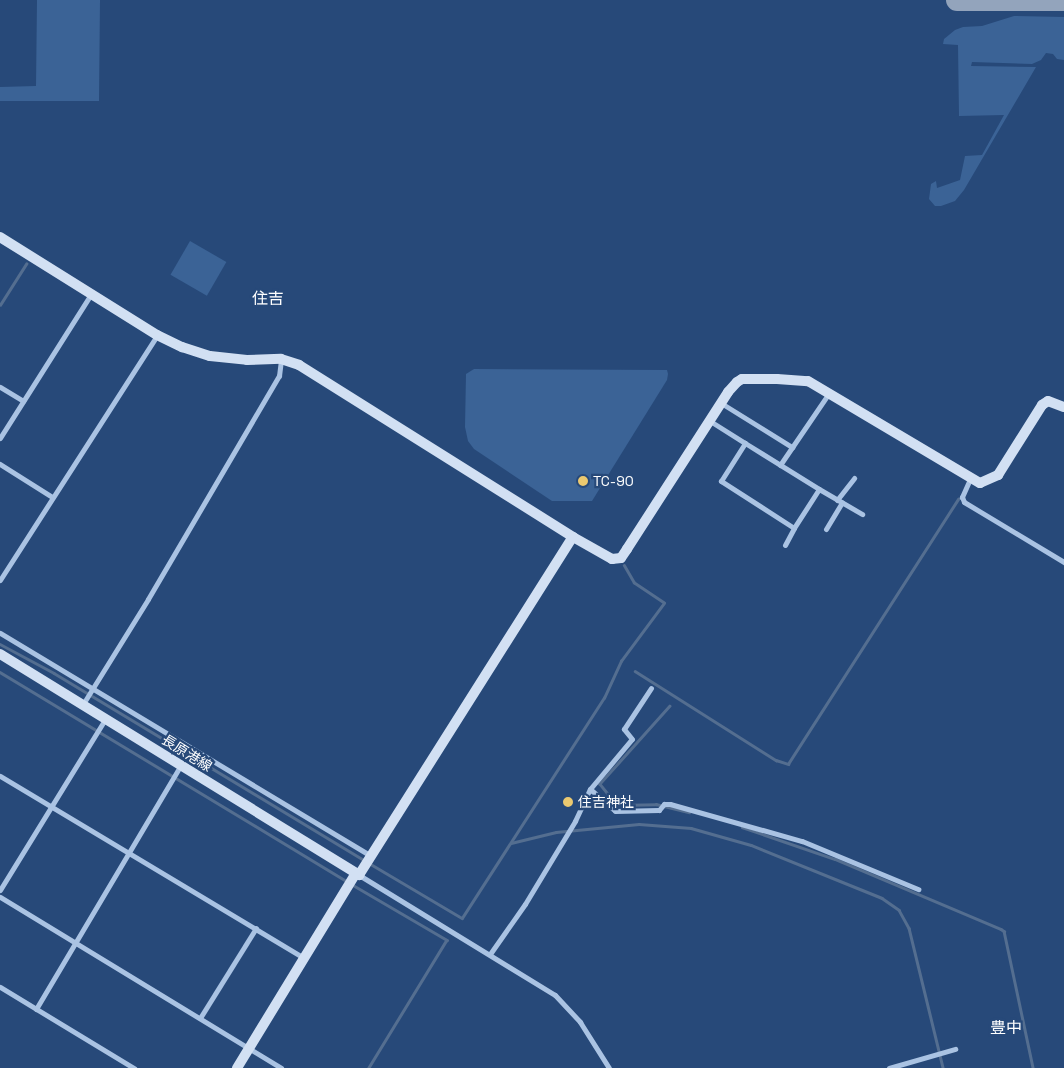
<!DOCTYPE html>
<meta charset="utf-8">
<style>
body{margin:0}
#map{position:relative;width:1064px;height:1068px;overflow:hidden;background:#274979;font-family:"Space Grotesk","Noto Sans JP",sans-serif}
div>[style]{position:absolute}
.green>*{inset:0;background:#3b6396;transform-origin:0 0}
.stream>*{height:2.5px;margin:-1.25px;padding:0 1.25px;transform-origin:1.25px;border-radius:1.25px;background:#546e90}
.taxiway>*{height:22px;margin:-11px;padding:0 11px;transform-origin:11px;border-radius:11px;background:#93a4bc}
.street>*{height:5px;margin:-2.5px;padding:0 2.5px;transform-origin:2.5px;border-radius:2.5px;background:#aac3e3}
.secondary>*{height:10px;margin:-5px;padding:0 5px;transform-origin:5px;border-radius:5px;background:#d2e0f3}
.dots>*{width:14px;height:14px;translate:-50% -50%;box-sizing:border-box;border:2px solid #274979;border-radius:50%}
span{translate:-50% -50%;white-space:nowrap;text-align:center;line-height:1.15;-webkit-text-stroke:4.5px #274979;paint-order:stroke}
.poi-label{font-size:14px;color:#fff}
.left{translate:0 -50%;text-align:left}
.street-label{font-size:14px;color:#fff}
.quarter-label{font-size:16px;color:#fff}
</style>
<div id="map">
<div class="green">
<i style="clip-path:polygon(37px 0,100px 0,99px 101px,0 101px,0 87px,36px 86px)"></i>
<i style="clip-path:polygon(1014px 16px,1064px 17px,1064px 60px,1057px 59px,1053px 54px,1046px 53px,1041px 60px,1032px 64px,972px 62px,971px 66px,1036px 67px,964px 190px,955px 201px,941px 206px,935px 206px,929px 199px,931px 184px,936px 181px,937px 188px,960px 180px,965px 156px,982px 155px,1004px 115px,959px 116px,958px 45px,943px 44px,944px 39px,955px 30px,963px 27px,982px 26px)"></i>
<i style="left:190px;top:241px;width:42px;height:39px;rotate:30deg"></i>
<i style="clip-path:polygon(474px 369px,667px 370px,668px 374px,667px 380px,592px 501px,552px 501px,474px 449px,468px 441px,465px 427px,466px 374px)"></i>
</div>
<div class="stream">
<i style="left:0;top:305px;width:49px;rotate:-57.6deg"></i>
<i style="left:0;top:644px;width:61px;rotate:28.2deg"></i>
<i style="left:54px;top:673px;width:362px;rotate:31.1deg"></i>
<i style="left:635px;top:671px;width:167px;rotate:32.3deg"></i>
<i style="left:776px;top:760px;width:13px;rotate:18deg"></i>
<i style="left:788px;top:764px;width:315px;rotate:-57.3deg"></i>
<i style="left:0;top:672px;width:406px;rotate:31.1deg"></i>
<i style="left:670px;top:706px;width:105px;rotate:131.9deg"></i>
<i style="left:600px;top:784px;width:27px;rotate:51deg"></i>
<i style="left:617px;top:805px;width:39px;rotate:-1deg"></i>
<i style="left:656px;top:804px;width:34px;rotate:14deg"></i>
<i style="left:742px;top:827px;width:98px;rotate:19deg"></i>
<i style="left:835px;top:859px;width:180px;rotate:22.9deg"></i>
<i style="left:1001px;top:929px;width:4px;rotate:34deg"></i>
<i style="left:1004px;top:931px;width:140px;rotate:78deg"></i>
<i style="left:511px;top:843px;width:46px;rotate:-13.7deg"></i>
<i style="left:556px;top:832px;width:83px;rotate:-5.5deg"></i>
<i style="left:639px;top:824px;width:52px;rotate:4.4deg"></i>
<i style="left:691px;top:828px;width:62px;rotate:15.8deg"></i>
<i style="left:751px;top:845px;width:141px;rotate:22deg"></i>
<i style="left:882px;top:898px;width:21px;rotate:35deg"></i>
<i style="left:899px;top:910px;width:21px;rotate:61deg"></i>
<i style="left:909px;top:928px;width:144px;rotate:76.3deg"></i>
<i style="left:369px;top:863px;width:108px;rotate:30.6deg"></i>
<i style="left:462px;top:918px;width:262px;rotate:-57.2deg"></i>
<i style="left:604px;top:698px;width:41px;rotate:-65.3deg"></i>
<i style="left:621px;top:661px;width:72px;rotate:-53.4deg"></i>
<i style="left:664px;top:603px;width:36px;rotate:-146deg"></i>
<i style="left:634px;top:583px;width:20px;rotate:-120deg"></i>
<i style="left:353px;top:885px;width:109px;rotate:30.3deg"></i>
<i style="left:447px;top:940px;width:150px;rotate:121.4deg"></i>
</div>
<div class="taxiway">
<i style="left:957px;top:0;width:107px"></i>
</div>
<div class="street">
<i style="left:0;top:387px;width:27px;rotate:31deg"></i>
<i style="left:721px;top:403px;width:84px;rotate:31.8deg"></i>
<i style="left:710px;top:421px;width:41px;rotate:32.2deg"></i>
<i style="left:745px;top:443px;width:87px;rotate:31.9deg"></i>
<i style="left:819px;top:489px;width:46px;rotate:122.7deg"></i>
<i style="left:794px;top:528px;width:87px;rotate:-147.2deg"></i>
<i style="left:721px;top:481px;width:45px;rotate:-57.7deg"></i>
<i style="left:0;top:438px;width:170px;rotate:-57.7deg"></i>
<i style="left:0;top:464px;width:62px;rotate:32.4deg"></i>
<i style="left:780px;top:465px;width:87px;rotate:-55.8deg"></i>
<i style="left:970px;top:479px;width:20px;rotate:114deg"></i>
<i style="left:962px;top:497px;width:5px;rotate:68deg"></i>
<i style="left:964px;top:502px;width:117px;rotate:31deg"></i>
<i style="left:819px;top:489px;width:50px;rotate:30.2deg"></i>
<i style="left:837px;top:500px;width:28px;rotate:-52deg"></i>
<i style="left:826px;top:529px;width:31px;rotate:-59deg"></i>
<i style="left:785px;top:545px;width:19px;rotate:-62deg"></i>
<i style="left:0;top:580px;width:291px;rotate:-57.3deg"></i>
<i style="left:0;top:633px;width:433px;rotate:31deg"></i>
<i style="left:83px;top:704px;width:123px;rotate:-58.2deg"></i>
<i style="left:148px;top:599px;width:259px;rotate:-59.6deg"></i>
<i style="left:279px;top:376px;width:17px;rotate:-83deg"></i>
<i style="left:0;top:776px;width:354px;rotate:30.9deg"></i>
<i style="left:590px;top:789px;width:65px;rotate:-50deg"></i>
<i style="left:632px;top:739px;width:13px;rotate:-129deg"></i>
<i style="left:624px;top:729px;width:49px;rotate:-56.6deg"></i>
<i style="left:359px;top:875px;width:230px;rotate:31.5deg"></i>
<i style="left:555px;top:995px;width:37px;rotate:47deg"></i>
<i style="left:580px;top:1022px;width:54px;rotate:57.8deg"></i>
<i style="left:0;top:890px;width:202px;rotate:-58.4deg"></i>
<i style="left:0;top:897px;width:329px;rotate:31.3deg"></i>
<i style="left:490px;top:954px;width:61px;rotate:-55deg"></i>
<i style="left:525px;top:904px;width:97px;rotate:-58.9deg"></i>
<i style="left:575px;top:821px;width:35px;rotate:-65deg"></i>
<i style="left:590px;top:789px;width:33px;rotate:41deg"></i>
<i style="left:615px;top:811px;width:44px;rotate:-1.3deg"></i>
<i style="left:659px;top:810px;width:8px;rotate:-50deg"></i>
<i style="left:664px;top:804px;width:6px"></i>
<i style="left:670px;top:804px;width:137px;rotate:15.7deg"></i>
<i style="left:802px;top:841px;width:126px;rotate:22.5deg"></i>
<i style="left:0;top:987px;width:157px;rotate:31.2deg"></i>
<i style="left:36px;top:1009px;width:284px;rotate:-59.3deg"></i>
<i style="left:200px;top:1018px;width:106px;rotate:-58.1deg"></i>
<i style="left:889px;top:1068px;width:69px;rotate:-16.1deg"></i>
</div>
<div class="secondary">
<i style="left:0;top:237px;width:185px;rotate:32deg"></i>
<i style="left:157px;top:335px;width:28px;rotate:26deg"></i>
<i style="left:182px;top:347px;width:29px;rotate:18deg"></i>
<i style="left:210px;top:356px;width:37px;rotate:6deg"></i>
<i style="left:247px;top:360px;width:34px;rotate:-2deg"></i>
<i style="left:281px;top:359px;width:19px;rotate:18deg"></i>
<i style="left:299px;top:365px;width:324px;rotate:32.1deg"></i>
<i style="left:573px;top:537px;width:45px;rotate:29.4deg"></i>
<i style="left:612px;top:559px;width:9px;rotate:-6deg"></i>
<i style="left:621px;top:558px;width:11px;rotate:-56deg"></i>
<i style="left:627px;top:549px;width:187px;rotate:-57.2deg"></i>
<i style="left:728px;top:392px;width:13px;rotate:-48deg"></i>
<i style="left:737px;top:382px;width:6px;rotate:-31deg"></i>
<i style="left:742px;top:379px;width:35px"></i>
<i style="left:777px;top:379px;width:31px;rotate:4deg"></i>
<i style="left:808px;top:381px;width:200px;rotate:30.7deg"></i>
<i style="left:980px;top:483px;width:20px;rotate:-24deg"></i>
<i style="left:998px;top:475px;width:83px;rotate:-57.8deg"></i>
<i style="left:1042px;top:405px;width:7px;rotate:-34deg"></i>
<i style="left:1048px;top:401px;width:17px;rotate:21deg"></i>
<i style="left:0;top:654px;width:422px;rotate:31.6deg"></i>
<i style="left:359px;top:875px;width:400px;rotate:-57.7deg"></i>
<i style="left:237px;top:1068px;width:228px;rotate:-58.6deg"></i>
</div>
<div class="dots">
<i style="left:583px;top:481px;background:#ebc970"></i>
<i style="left:568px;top:802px;background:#ebc970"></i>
</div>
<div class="poi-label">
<span class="left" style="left:593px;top:481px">TC-90</span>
<span class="left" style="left:578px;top:802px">住吉神社</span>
</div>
<div class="street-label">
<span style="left:187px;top:753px;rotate:32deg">長原港線</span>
</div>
<div class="quarter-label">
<span style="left:268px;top:299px">住吉</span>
<span style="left:1006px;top:1028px">豊中</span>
</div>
</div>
